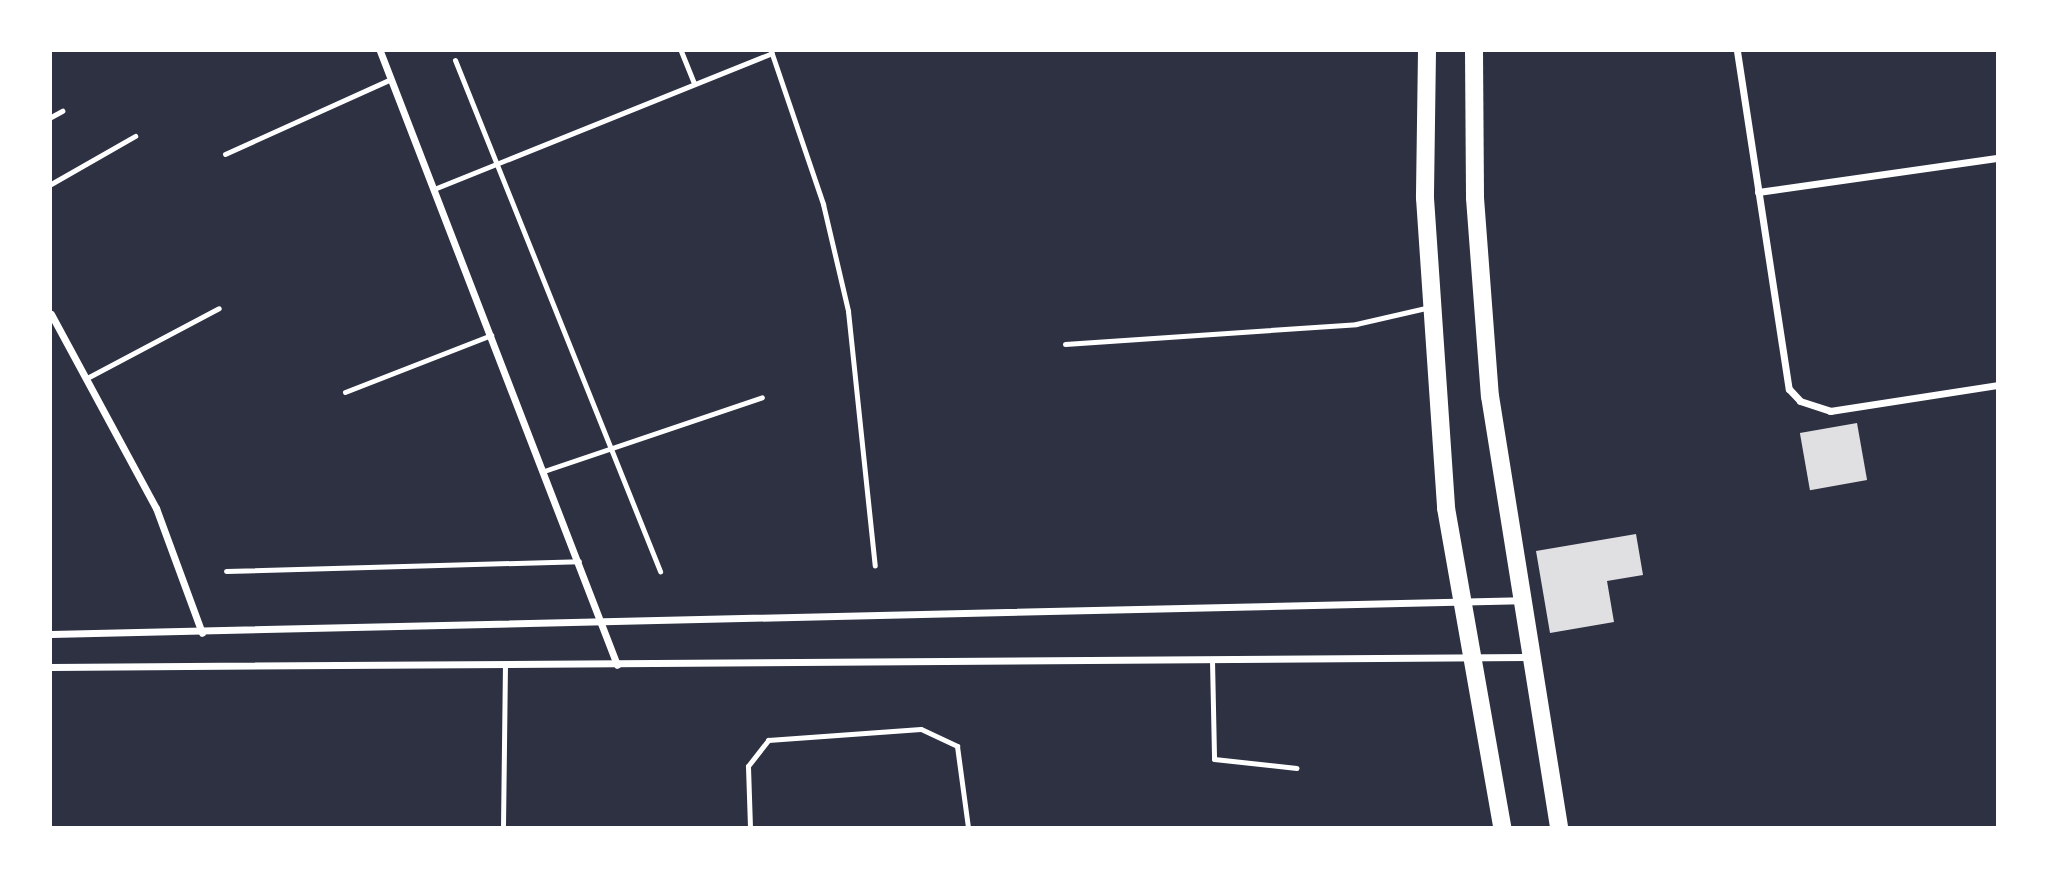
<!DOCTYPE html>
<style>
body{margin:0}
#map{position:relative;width:2048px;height:878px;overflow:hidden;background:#2d3142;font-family:"Roboto Condensed",sans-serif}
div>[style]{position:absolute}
.building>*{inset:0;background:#e0e0e3;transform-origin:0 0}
.service>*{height:5px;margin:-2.5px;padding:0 2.5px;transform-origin:2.5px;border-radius:2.5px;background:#fff}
.minor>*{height:7px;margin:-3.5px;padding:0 3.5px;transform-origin:3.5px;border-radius:3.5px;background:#fff}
.primary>*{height:18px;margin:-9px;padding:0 9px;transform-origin:9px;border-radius:9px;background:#fff}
span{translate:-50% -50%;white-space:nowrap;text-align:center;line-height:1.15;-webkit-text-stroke:7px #fff;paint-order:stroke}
.frame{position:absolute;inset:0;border:52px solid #fff;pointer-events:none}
</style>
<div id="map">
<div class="building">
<i style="left:1857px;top:423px;width:58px;height:58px;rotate:80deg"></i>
<i style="clip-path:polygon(1636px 534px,1643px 575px,1607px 581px,1614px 622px,1550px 633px,1536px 551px)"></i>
</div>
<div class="service">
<i style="left:681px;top:51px;width:35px;rotate:68deg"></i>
<i style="left:771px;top:51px;width:162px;rotate:71.2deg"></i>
<i style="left:823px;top:204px;width:110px;rotate:76.8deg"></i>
<i style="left:848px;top:311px;width:256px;rotate:84deg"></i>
<i style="left:455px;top:60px;width:551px;rotate:68.14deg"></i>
<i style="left:51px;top:117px;width:13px;rotate:-29deg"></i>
<i style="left:225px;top:154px;width:182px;rotate:-24.3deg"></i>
<i style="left:51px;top:184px;width:97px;rotate:-29.7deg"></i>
<i style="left:434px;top:189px;width:364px;rotate:-21.9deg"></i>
<i style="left:1065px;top:344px;width:292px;rotate:-3.9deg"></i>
<i style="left:1356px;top:324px;width:76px;rotate:-12.9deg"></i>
<i style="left:87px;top:378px;width:149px;rotate:-27.9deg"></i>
<i style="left:345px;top:392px;width:157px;rotate:-21.3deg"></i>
<i style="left:544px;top:471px;width:230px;rotate:-18.7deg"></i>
<i style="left:226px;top:571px;width:353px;rotate:-1.6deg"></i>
<i style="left:1212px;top:660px;width:99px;rotate:88.8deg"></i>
<i style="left:1214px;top:759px;width:83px;rotate:6.2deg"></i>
<i style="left:503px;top:827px;width:162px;rotate:-89.3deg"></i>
<i style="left:750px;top:827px;width:61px;rotate:-91.9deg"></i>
<i style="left:748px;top:766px;width:33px;rotate:-52deg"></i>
<i style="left:768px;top:740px;width:153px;rotate:-4.1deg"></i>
<i style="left:921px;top:729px;width:40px;rotate:25deg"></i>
<i style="left:957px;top:746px;width:82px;rotate:82.3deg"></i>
</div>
<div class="minor">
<i style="left:380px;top:51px;width:658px;rotate:68.89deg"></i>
<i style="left:1737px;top:51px;width:342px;rotate:81.3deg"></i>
<i style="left:1789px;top:389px;width:16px;rotate:47deg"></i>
<i style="left:1800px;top:401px;width:32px;rotate:18deg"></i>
<i style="left:1830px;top:411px;width:169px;rotate:-8.8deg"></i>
<i style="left:1758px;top:192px;width:241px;rotate:-8.1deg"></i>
<i style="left:51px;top:314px;width:221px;rotate:61.6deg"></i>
<i style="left:156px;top:508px;width:133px;rotate:69.8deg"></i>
<i style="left:51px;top:634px;width:1470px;rotate:-1.32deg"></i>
<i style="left:51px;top:667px;width:1479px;rotate:-0.39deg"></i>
</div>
<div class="primary">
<i style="left:1427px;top:51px;width:147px;rotate:90.8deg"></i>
<i style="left:1425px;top:198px;width:311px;rotate:86.1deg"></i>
<i style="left:1446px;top:508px;width:324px;rotate:80deg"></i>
<i style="left:1474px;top:51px;width:147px;rotate:89.6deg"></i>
<i style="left:1475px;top:198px;width:199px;rotate:85.7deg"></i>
<i style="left:1490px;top:396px;width:436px;rotate:80.9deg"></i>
</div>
<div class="frame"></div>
</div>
